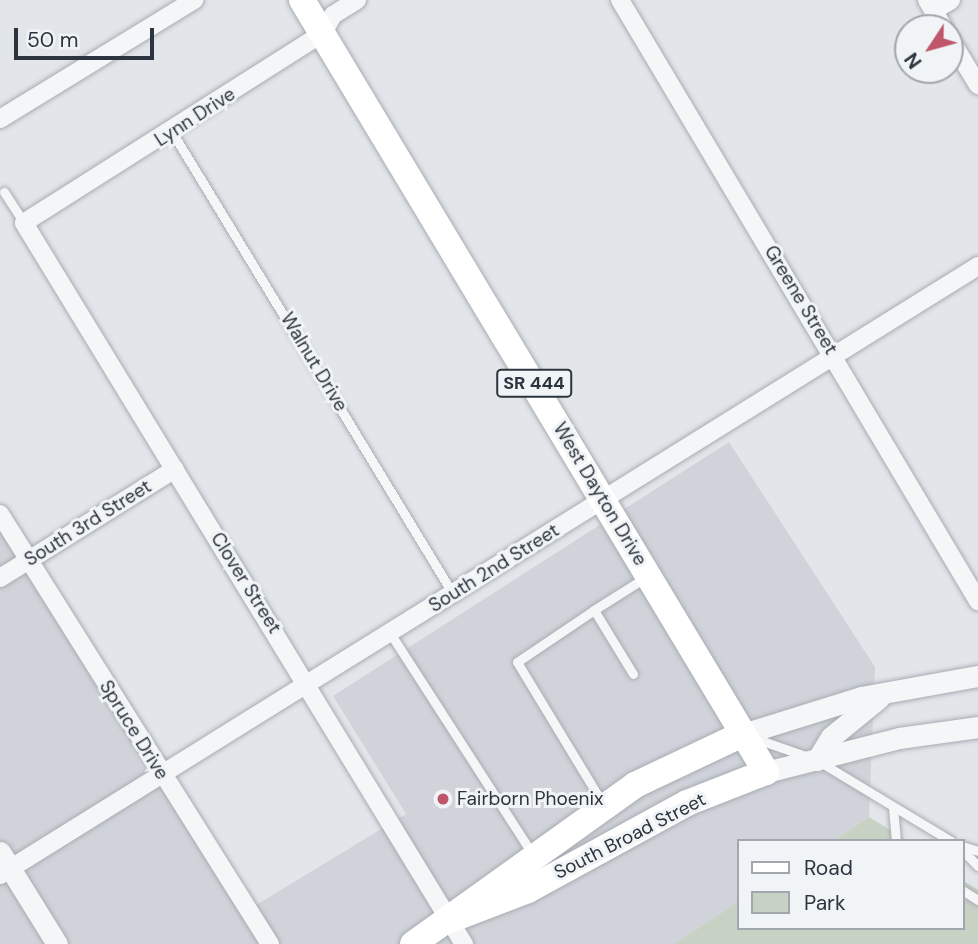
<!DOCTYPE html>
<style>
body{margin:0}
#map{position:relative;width:978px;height:944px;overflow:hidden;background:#e2e5e9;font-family:"DM Sans",sans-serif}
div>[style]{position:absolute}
.built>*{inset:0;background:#d0d4da}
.green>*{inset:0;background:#c8d2c4}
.roads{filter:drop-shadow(0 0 2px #a8acb3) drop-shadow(0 0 2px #a8acb3)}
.service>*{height:9px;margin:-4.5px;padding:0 4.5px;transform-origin:4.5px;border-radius:4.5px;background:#f4f6f7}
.minor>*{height:18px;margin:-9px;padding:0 9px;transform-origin:9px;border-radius:9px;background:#f4f6f7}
.tertiary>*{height:21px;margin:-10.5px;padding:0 10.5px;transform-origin:10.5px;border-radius:10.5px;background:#f4f6f7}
.primary>*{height:26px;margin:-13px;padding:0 13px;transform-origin:13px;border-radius:13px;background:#fff}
.dots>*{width:19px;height:19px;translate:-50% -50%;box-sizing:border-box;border:4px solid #f1f4f6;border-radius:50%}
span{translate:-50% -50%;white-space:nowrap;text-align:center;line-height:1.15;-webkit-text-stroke:6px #f1f4f6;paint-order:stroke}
.shield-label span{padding:2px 5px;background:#f1f4f6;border:2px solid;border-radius:5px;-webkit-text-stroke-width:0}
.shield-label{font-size:18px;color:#2c343f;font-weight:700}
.street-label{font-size:19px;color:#2c343f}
.poi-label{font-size:19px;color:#2c343f}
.left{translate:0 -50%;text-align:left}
.legend{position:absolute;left:737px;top:839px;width:228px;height:91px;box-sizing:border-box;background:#f1f4f6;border:2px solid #a2a7ad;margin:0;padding:9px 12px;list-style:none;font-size:21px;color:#2c343f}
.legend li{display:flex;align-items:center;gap:14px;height:35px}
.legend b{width:35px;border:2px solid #a2a7ad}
.north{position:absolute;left:894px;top:14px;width:70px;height:70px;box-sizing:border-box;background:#f1f4f6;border:2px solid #a2a7ad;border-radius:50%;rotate:234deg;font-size:19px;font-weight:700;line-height:28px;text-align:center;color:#2c343f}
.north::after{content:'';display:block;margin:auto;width:24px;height:32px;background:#bf566b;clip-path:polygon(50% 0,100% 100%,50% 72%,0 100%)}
.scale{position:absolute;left:14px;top:28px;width:140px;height:32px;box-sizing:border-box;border:4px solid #2c343f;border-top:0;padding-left:9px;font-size:21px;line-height:24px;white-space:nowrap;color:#2c343f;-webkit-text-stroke:5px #f1f4f6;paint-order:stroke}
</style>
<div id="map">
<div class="built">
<i style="clip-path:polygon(729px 442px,875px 667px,869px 817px,833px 841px,738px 841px,738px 902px,674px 944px,0 944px,0 522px,243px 913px,406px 814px,333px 696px)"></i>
</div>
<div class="green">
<i style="clip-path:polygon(869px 817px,908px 841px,833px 841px)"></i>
<i style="clip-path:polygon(962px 880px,978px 890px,978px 944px,674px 944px,738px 902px,738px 928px,962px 928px)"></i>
</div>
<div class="roads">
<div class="service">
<i style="left:172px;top:132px;width:541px;rotate:58.69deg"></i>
<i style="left:4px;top:192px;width:37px;rotate:57deg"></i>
<i style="left:594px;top:610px;width:62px;rotate:-32.4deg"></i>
<i style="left:390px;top:633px;width:264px;rotate:57.2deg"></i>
<i style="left:751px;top:737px;width:60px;rotate:19.3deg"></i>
<i style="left:820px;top:762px;width:153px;rotate:31.1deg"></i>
<i style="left:603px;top:804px;width:166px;rotate:-121.2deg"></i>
<i style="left:517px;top:662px;width:93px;rotate:-34deg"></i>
<i style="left:594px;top:610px;width:75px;rotate:58.6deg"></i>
<i style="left:893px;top:807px;width:34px;rotate:85deg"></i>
<i style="left:962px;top:846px;width:17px;rotate:17deg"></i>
<i style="left:962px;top:850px;width:23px;rotate:45deg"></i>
<i style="left:962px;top:890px;width:19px;rotate:32deg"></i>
</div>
<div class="minor">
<i style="left:357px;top:0;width:28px;rotate:148deg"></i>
<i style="left:333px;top:15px;width:21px;rotate:119deg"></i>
<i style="left:323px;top:33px;width:354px;rotate:147.6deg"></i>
<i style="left:24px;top:223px;width:845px;rotate:58.61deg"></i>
<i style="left:620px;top:0;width:700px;rotate:59.22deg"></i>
<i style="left:927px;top:0;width:33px;rotate:59deg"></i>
<i style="left:933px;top:11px;width:21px;rotate:-31deg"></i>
<i style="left:950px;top:39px;width:54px;rotate:58.7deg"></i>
<i style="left:0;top:119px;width:228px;rotate:-31.5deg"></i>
<i style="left:0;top:514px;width:508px;rotate:57.88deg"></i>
<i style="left:0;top:578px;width:206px;rotate:-31.9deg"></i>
<i style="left:0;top:875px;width:1152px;rotate:-31.91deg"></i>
</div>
<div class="tertiary">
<i style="left:743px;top:734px;width:124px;rotate:-17.4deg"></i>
<i style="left:861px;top:697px;width:119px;rotate:-10.2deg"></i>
<i style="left:817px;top:760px;width:27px;rotate:-59deg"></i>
<i style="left:831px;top:737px;width:62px;rotate:-39.1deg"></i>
<i style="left:766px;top:772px;width:137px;rotate:-14.3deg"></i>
<i style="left:899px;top:738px;width:80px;rotate:-7.9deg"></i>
<i style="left:0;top:852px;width:108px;rotate:58.2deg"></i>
</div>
<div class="primary">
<i style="left:302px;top:0;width:901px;rotate:58.99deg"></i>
<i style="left:766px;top:772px;width:85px;rotate:158.6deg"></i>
<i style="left:687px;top:803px;width:181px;rotate:151.3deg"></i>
<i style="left:528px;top:890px;width:84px;rotate:159deg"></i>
<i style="left:413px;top:944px;width:273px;rotate:-35.6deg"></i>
<i style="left:635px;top:785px;width:119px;rotate:-25.3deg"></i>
</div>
</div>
<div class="dots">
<i style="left:443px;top:799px;background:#bf566b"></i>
</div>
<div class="shield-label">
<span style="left:534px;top:383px">SR 444</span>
</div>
<div class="street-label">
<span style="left:195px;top:117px;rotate:-33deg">Lynn Drive</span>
<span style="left:801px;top:300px;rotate:59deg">Greene Street</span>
<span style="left:314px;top:362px;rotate:59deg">Walnut Drive</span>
<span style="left:600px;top:494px;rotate:59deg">West Dayton Drive</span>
<span style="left:88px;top:523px;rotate:-32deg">South 3rd Street</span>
<span style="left:494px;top:568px;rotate:-32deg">South 2nd Street</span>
<span style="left:246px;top:583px;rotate:58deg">Clover Street</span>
<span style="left:134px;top:730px;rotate:58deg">Spruce Drive</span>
<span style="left:630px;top:836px;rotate:-27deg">South Broad Street</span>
</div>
<div class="poi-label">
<span class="left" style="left:457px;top:799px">Fairborn Phoenix</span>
</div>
<ul class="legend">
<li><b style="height:9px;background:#fff"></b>Road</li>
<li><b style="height:19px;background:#c8d2c4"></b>Park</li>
</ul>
<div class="north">N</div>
<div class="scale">50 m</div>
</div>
